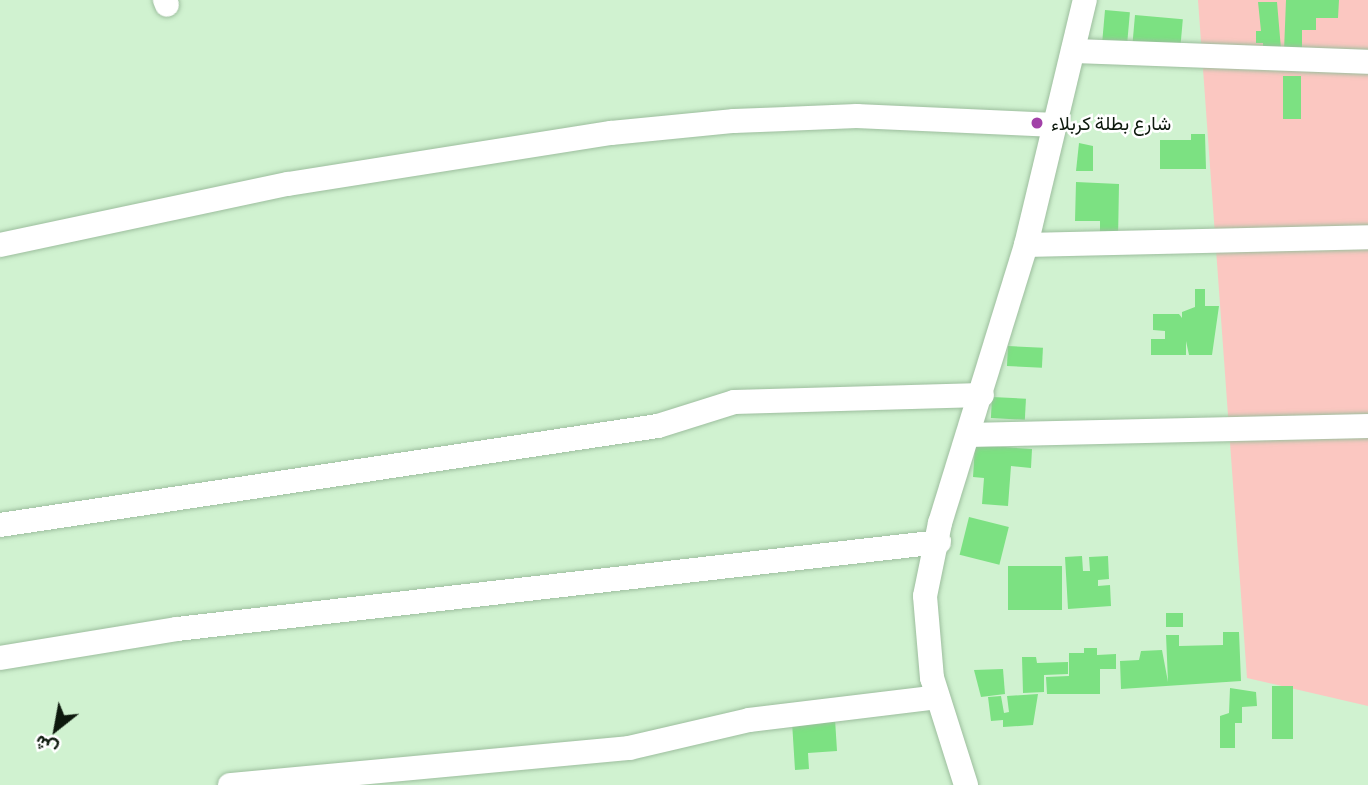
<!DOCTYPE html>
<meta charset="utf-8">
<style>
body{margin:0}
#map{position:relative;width:1368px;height:785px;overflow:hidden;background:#d0f2d0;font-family:Literata,Vazirmatn,serif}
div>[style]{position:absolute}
.green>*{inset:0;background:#fbc7c1}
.building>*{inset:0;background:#7ce182;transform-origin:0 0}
.roads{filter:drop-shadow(0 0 2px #9dbe9e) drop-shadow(0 0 2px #9dbe9e)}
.minor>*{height:24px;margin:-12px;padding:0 12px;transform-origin:12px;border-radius:12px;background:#fff}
.dots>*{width:19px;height:19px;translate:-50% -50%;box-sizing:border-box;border:4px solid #fff;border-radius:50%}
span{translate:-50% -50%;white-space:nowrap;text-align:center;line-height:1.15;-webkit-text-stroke:5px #fff;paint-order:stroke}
.poi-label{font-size:19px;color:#0d190d}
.left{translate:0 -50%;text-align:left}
.north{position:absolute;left:21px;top:694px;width:70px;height:70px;-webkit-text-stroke:5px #fff;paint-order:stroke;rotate:211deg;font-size:19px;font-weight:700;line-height:28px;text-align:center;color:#0d190d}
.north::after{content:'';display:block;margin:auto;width:24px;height:32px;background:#0d190d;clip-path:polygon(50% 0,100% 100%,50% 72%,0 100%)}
</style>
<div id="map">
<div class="green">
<i style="clip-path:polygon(1198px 0,1368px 0,1368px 706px,1247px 678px)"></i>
</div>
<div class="building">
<i style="clip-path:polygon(1286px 0,1339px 0,1338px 18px,1316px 18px,1316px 30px,1302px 30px,1302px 52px,1284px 51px)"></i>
<i style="clip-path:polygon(1258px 2px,1277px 2px,1281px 49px,1263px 49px,1263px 43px,1256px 43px,1256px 31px,1261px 31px)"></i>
<i style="left:1105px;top:10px;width:25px;height:36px;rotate:5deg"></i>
<i style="left:1135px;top:15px;width:48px;height:29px;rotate:5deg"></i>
<i style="left:1283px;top:76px;width:18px;height:43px"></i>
<i style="clip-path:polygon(1191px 134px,1205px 134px,1206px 169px,1160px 169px,1160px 140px,1191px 140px)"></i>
<i style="clip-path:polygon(1079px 143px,1093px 146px,1093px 171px,1076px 171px)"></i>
<i style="clip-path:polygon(1076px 182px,1119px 184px,1118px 240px,1100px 240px,1100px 221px,1075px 221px)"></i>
<i style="clip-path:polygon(1195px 289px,1205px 289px,1205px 306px,1219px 306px,1212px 355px,1189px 355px,1186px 341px,1186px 355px,1151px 355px,1151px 339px,1165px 339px,1165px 331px,1153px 330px,1153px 314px,1179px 314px,1182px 318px,1182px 312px,1195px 307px)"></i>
<i style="left:1008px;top:346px;width:35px;height:20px;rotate:3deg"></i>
<i style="left:992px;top:397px;width:34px;height:21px;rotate:3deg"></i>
<i style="clip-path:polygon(975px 445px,1032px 449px,1031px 468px,1011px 466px,1008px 506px,982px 504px,984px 478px,973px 477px)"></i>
<i style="left:969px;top:517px;width:41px;height:39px;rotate:14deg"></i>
<i style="clip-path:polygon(1082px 556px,1083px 571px,1090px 571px,1089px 557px,1108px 556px,1109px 579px,1098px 580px,1098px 586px,1110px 585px,1111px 606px,1068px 609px,1065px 557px)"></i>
<i style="left:1008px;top:566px;width:54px;height:44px"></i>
<i style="left:1166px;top:613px;width:17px;height:14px"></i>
<i style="clip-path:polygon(1223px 632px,1239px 632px,1241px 681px,1121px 689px,1120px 661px,1139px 660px,1141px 651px,1162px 650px,1168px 682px,1166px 635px,1179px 635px,1179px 646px,1223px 645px)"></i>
<i style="clip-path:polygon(1084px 648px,1097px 648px,1097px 655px,1116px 654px,1116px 669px,1100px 669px,1100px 694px,1047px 694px,1046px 677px,1069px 676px,1069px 653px,1084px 653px)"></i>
<i style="clip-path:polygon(1022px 657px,1036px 657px,1037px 663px,1068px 662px,1068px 674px,1044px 675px,1044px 692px,1023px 693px)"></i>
<i style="clip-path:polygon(1003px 669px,1005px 694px,981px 697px,974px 670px)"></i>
<i style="left:1272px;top:686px;width:21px;height:53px"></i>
<i style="clip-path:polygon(1230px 688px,1256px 692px,1257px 706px,1242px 707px,1242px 723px,1235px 723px,1235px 748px,1220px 748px,1220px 716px,1229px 713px)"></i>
<i style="clip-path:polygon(1038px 694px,1033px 725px,1003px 727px,1003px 720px,991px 721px,988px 697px,1001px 696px,1004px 713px,1009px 712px,1007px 696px)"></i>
<i style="clip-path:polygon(835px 719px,837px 751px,808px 753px,809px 769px,795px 770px,792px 722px)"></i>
</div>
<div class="roads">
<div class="minor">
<i style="left:165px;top:0;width:5px;rotate:68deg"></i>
<i style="left:1073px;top:51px;width:295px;rotate:2.1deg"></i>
<i style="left:0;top:245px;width:294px;rotate:-12deg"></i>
<i style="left:288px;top:184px;width:327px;rotate:-9deg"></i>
<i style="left:611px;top:133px;width:124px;rotate:-5.6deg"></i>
<i style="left:734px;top:121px;width:123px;rotate:-2.3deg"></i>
<i style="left:857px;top:116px;width:198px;rotate:2.6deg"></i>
<i style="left:1026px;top:245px;width:342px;rotate:-1.3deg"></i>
<i style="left:968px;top:435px;width:400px;rotate:-1.3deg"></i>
<i style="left:0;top:525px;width:665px;rotate:-8.56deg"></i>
<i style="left:658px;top:426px;width:80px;rotate:-17.5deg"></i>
<i style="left:734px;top:402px;width:248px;rotate:-1.6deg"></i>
<i style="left:0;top:658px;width:179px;rotate:-9.3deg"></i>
<i style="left:177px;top:629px;width:767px;rotate:-6.51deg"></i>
<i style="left:230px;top:785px;width:401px;rotate:-5.3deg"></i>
<i style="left:629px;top:748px;width:123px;rotate:-13.1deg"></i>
<i style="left:749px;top:720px;width:190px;rotate:-6.9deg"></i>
<i style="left:966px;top:785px;width:112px;rotate:-107.6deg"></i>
<i style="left:932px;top:678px;width:82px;rotate:-94.9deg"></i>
<i style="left:925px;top:596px;width:75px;rotate:-78.4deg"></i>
<i style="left:940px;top:523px;width:291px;rotate:-72.8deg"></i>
<i style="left:1026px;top:245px;width:252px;rotate:-76.5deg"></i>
</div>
</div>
<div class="dots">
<i style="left:1037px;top:123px;background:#a241a8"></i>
</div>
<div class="poi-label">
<span class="left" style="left:1051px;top:123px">شارع بطلة كربلاء</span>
</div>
<div class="north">ش</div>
</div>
